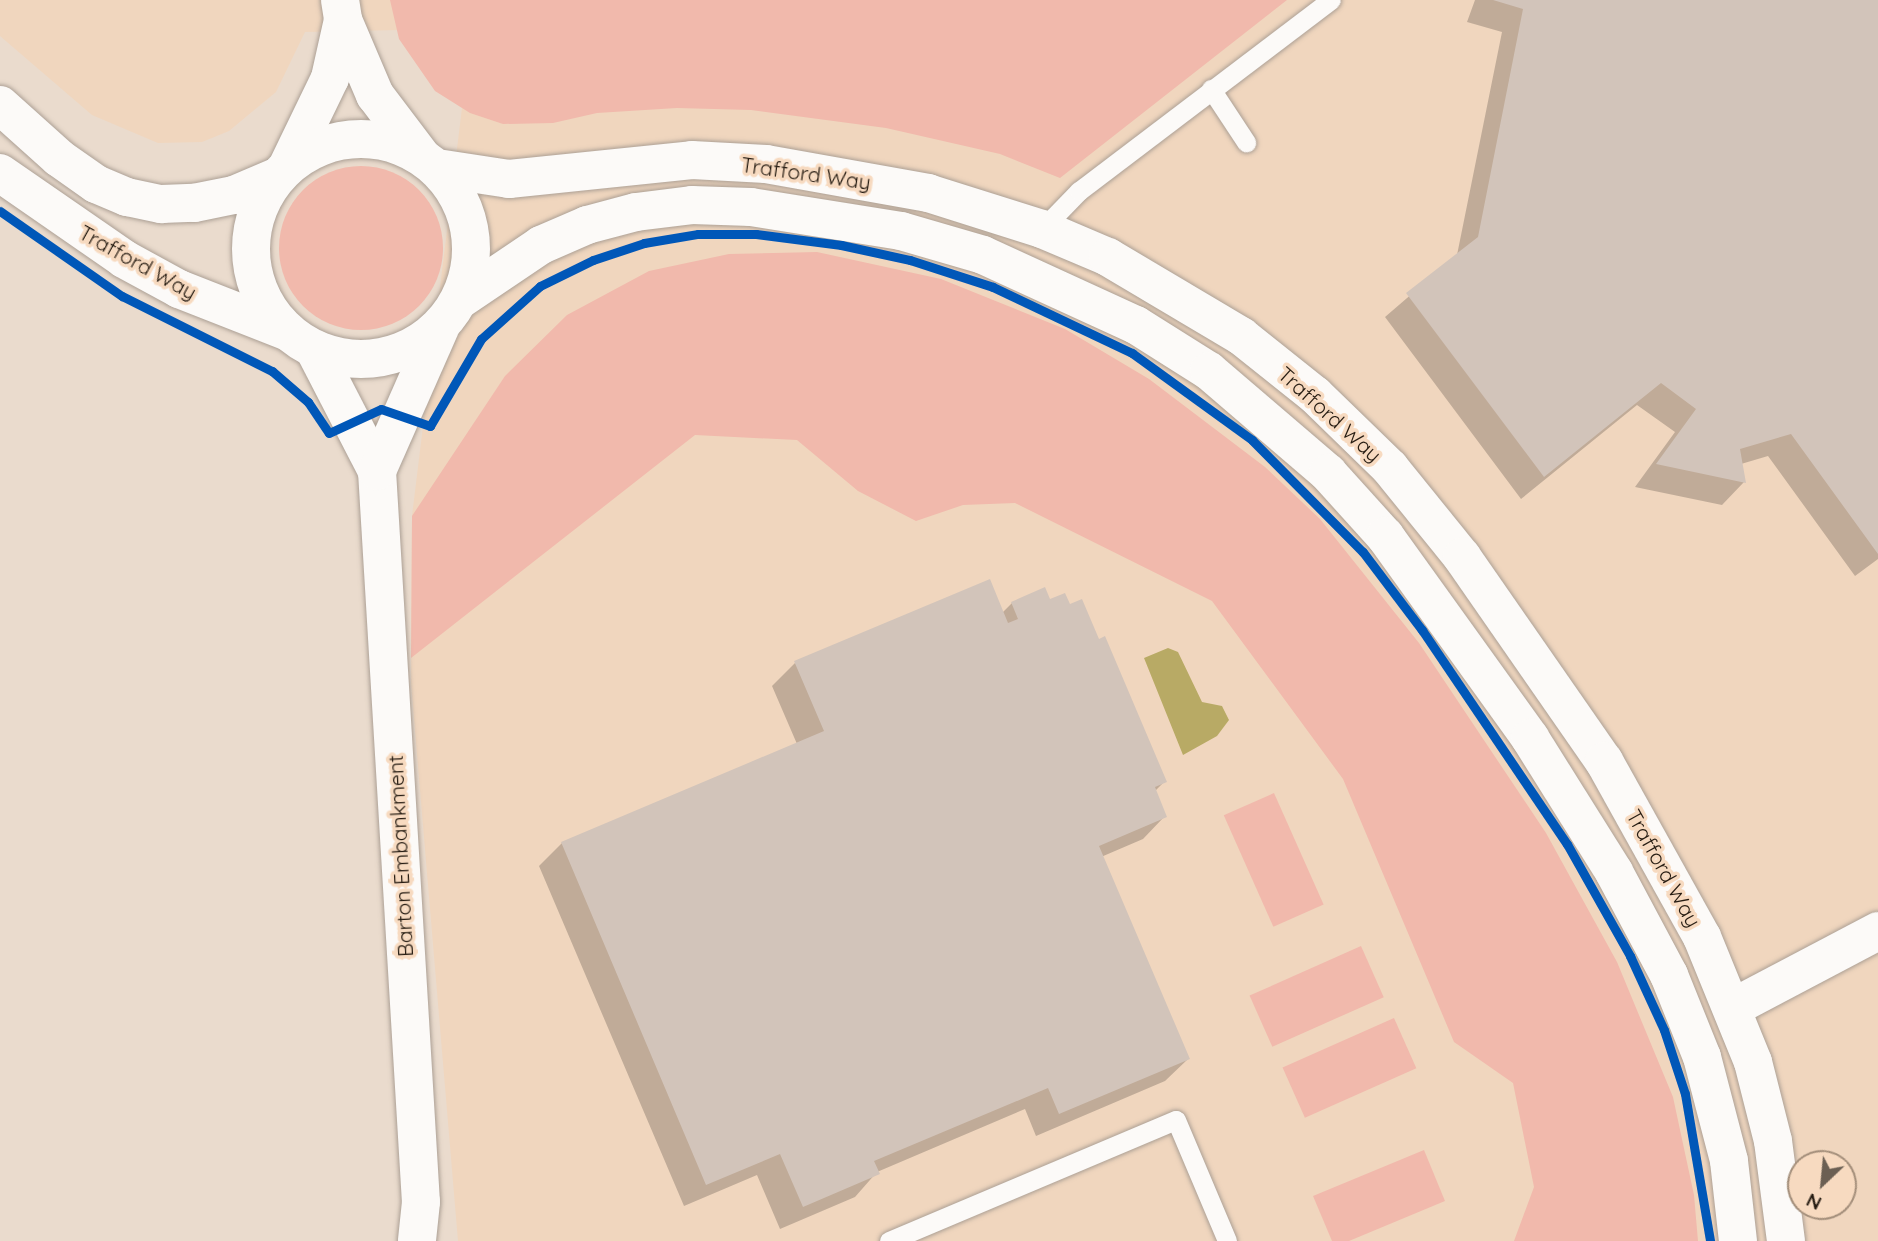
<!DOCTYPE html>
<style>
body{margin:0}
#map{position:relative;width:1878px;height:1241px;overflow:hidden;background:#eadbcd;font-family:Quicksand,sans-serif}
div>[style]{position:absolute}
.built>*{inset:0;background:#f0d6be}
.green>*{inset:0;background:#f1b9ac;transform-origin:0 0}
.round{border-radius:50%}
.water>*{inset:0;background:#b8aa65}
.shadow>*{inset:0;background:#0003}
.building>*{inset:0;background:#d2c4ba}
.roads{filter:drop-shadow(0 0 2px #aca095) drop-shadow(0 0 2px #aca095)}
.lane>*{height:19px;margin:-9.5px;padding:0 9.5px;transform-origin:9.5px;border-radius:9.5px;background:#fcfaf8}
.street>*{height:38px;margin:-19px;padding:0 19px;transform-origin:19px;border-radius:19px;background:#fcfaf8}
.secondary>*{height:38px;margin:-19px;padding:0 19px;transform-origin:19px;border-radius:19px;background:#fcfaf8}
.secondary>.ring{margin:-19px;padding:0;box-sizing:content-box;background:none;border:38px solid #fcfaf8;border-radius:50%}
.cycleway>*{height:9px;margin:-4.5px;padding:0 4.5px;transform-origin:4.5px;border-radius:4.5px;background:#0057b8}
span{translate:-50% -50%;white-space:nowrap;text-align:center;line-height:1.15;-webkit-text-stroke:7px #f7dac0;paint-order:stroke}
.street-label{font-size:21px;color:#261c12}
.north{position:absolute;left:1787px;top:1150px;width:70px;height:70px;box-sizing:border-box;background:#f7dac0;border:2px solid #a38e7a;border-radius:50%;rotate:206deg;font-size:19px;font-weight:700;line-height:28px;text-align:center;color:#261c12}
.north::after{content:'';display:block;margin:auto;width:24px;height:32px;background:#6b5f53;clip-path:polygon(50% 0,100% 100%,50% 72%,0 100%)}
</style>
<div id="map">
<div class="built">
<i style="clip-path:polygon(evenodd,0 0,1878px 0,1878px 1241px,458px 1241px,411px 683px,412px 516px,462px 108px,439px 91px,399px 30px,305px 32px,276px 92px,229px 131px,202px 142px,158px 143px,92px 115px,0 36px,0 0,1801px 1164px,1843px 1164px,1843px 1206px,1801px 1206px,1801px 1164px)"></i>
</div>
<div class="green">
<i style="clip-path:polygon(390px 0,1287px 0,1060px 178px,1000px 154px,886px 128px,751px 110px,677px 108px,597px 113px,553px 123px,503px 124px,470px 113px,435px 91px,399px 39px)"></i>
<i class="round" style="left:279px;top:166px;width:164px;height:164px"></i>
<i style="clip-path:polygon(817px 252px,941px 279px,1065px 329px,1149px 379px,1265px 467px,1320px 519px,1419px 643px,1546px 833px,1617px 962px,1673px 1097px,1694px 1195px,1698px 1241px,1514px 1241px,1534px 1187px,1513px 1083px,1454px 1042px,1343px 779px,1212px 601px,1015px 503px,963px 505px,916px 521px,858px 491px,797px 440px,695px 435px,411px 658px,412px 516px,505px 376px,567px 315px,649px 271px,729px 254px)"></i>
<i style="left:1274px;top:793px;width:122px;height:55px;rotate:66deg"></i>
<i style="left:1361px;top:946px;width:56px;height:122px;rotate:66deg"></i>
<i style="left:1394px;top:1018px;width:55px;height:122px;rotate:66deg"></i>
<i style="clip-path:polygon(1424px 1150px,1445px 1201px,1349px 1241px,1332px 1241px,1313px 1196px)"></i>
</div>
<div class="water">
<i style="clip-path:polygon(1168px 648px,1178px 652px,1202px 702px,1222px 706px,1229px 720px,1217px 736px,1183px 755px,1144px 658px)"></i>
</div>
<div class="shadow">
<i style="clip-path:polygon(1475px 0,1878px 0,1878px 559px,1855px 576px,1768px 456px,1741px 464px,1744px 482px,1722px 505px,1635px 487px,1675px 432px,1637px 405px,1521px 499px,1385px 317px,1457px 255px,1502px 32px,1467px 22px)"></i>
<i style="clip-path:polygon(1012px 603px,1165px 781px,1155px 791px,1165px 816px,1143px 839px,1101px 857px,1188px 1059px,1165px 1081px,1036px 1136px,1025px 1109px,877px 1172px,855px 1197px,780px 1229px,757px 1175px,684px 1206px,539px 866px,562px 843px,797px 744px,772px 686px,795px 663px,1002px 613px)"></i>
</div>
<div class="building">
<i style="clip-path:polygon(1493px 0,1878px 0,1878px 554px,1791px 434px,1740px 449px,1746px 483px,1656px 464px,1696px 409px,1661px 383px,1544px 477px,1406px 293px,1478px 237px,1523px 9px)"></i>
<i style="clip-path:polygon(990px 579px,1008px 623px,1018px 619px,1011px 602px,1045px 587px,1050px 599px,1065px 593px,1070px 604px,1082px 599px,1099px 639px,1105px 636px,1167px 782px,1155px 787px,1167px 817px,1099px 846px,1190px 1059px,1059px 1114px,1048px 1088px,874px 1161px,880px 1174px,803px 1207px,780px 1154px,706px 1185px,561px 842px,824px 731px,794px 661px)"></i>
</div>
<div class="roads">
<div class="lane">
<i style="left:1211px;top:89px;width:64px;rotate:56.6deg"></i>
<i style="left:1042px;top:229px;width:53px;rotate:-45.8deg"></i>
<i style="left:1079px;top:191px;width:316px;rotate:-37.2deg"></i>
<i style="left:889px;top:1241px;width:311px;rotate:-22.9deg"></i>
<i style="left:1176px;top:1120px;width:131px;rotate:67.1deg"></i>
</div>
<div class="street">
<i style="left:340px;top:0;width:20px;rotate:81deg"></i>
<i style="left:343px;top:20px;width:82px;rotate:66.9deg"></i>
<i style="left:375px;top:95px;width:78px;rotate:52.8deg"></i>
<i style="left:288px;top:165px;width:97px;rotate:-64.2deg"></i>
<i style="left:330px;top:78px;width:59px;rotate:-77.4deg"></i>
<i style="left:314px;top:349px;width:137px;rotate:62.7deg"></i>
<i style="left:377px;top:471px;width:732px;rotate:86.56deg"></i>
<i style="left:421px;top:1202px;width:39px;rotate:96deg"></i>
<i style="left:377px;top:471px;width:156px;rotate:-66.2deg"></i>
<i style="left:1732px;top:1008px;width:165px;rotate:-27.8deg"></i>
</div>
<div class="secondary">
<i style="left:0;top:105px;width:79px;rotate:41.9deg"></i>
<i style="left:59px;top:158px;width:45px;rotate:35.1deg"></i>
<i style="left:96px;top:184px;width:34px;rotate:23deg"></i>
<i style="left:127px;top:197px;width:35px;rotate:12deg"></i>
<i style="left:161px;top:204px;width:33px;rotate:-2deg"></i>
<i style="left:194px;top:203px;width:41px;rotate:-11.3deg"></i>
<i style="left:234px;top:195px;width:46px;rotate:-23.2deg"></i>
<i class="ring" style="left:251px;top:139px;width:182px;height:182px"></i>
<i style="left:437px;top:168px;width:73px;rotate:8.7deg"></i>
<i style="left:509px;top:179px;width:184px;rotate:-5.9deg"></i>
<i style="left:692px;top:160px;width:74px;rotate:3.1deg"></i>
<i style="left:766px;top:164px;width:165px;rotate:10.1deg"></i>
<i style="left:928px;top:193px;width:120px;rotate:17.5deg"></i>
<i style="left:1042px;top:229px;width:72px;rotate:23deg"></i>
<i style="left:1108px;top:257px;width:155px;rotate:30.7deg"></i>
<i style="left:1241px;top:336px;width:95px;rotate:38.6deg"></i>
<i style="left:1315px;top:395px;width:105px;rotate:44.2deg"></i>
<i style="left:1390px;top:468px;width:114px;rotate:51deg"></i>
<i style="left:1462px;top:557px;width:249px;rotate:55.2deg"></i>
<i style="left:1604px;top:761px;width:201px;rotate:60.9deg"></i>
<i style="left:1702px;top:937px;width:135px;rotate:67.8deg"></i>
<i style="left:1753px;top:1062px;width:81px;rotate:75.8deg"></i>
<i style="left:1773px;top:1141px;width:101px;rotate:82.6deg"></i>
<i style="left:0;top:173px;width:151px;rotate:34.7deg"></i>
<i style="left:124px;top:259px;width:63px;rotate:28.6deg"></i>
<i style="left:179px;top:289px;width:115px;rotate:21.4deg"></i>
<i style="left:461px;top:299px;width:97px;rotate:-34deg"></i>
<i style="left:541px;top:245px;width:50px;rotate:-23.5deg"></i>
<i style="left:587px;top:225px;width:51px;rotate:-14.9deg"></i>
<i style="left:636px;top:212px;width:56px;rotate:-7.1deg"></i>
<i style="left:692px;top:205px;width:59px;rotate:1.9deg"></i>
<i style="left:751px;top:207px;width:152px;rotate:9.1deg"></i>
<i style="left:901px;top:231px;width:85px;rotate:16.3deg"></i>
<i style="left:983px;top:255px;width:168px;rotate:24.6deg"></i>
<i style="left:1136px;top:325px;width:86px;rotate:32.2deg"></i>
<i style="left:1209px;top:371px;width:157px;rotate:40.6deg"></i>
<i style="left:1328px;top:473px;width:85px;rotate:47.9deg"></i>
<i style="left:1385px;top:536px;width:249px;rotate:54.3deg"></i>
<i style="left:1530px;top:738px;width:158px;rotate:57.9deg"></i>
<i style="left:1614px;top:872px;width:117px;rotate:61.9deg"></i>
<i style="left:1669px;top:975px;width:88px;rotate:68.1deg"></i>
<i style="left:1702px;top:1057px;width:107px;rotate:75.4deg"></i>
<i style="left:1729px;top:1161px;width:81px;rotate:83.6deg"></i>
</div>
</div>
<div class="cycleway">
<i style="left:0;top:211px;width:149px;rotate:34.9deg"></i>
<i style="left:122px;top:296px;width:168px;rotate:26.6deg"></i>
<i style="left:272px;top:371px;width:48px;rotate:40.7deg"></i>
<i style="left:308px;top:402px;width:37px;rotate:56deg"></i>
<i style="left:329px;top:433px;width:57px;rotate:-24.8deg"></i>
<i style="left:381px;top:409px;width:52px;rotate:19.1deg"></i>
<i style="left:430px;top:426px;width:101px;rotate:-59.6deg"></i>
<i style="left:481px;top:339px;width:79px;rotate:-41.9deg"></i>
<i style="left:540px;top:286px;width:59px;rotate:-26.1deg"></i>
<i style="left:593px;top:260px;width:54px;rotate:-18.4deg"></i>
<i style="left:644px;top:243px;width:55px;rotate:-9.5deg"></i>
<i style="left:698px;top:234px;width:58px"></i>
<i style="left:756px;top:234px;width:86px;rotate:7.4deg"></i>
<i style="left:841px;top:245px;width:71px;rotate:12.3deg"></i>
<i style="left:910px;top:260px;width:87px;rotate:18deg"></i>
<i style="left:993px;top:287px;width:154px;rotate:25.4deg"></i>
<i style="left:1132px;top:353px;width:148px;rotate:35.9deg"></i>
<i style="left:1252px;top:440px;width:158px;rotate:45.3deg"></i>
<i style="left:1363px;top:552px;width:98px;rotate:52.9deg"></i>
<i style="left:1422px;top:630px;width:258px;rotate:55.9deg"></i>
<i style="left:1567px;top:844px;width:129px;rotate:60.6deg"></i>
<i style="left:1630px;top:956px;width:81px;rotate:65.3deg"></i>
<i style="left:1664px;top:1030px;width:67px;rotate:71.8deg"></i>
<i style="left:1685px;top:1094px;width:149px;rotate:80.3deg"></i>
</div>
<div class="street-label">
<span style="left:806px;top:173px;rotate:8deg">Trafford Way</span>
<span style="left:138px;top:262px;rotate:29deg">Trafford Way</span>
<span style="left:1330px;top:414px;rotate:42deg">Trafford Way</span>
<span style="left:400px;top:856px;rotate:-93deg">Barton Embankment</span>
<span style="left:1664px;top:868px;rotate:61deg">Trafford Way</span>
</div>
<div class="north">N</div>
</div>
